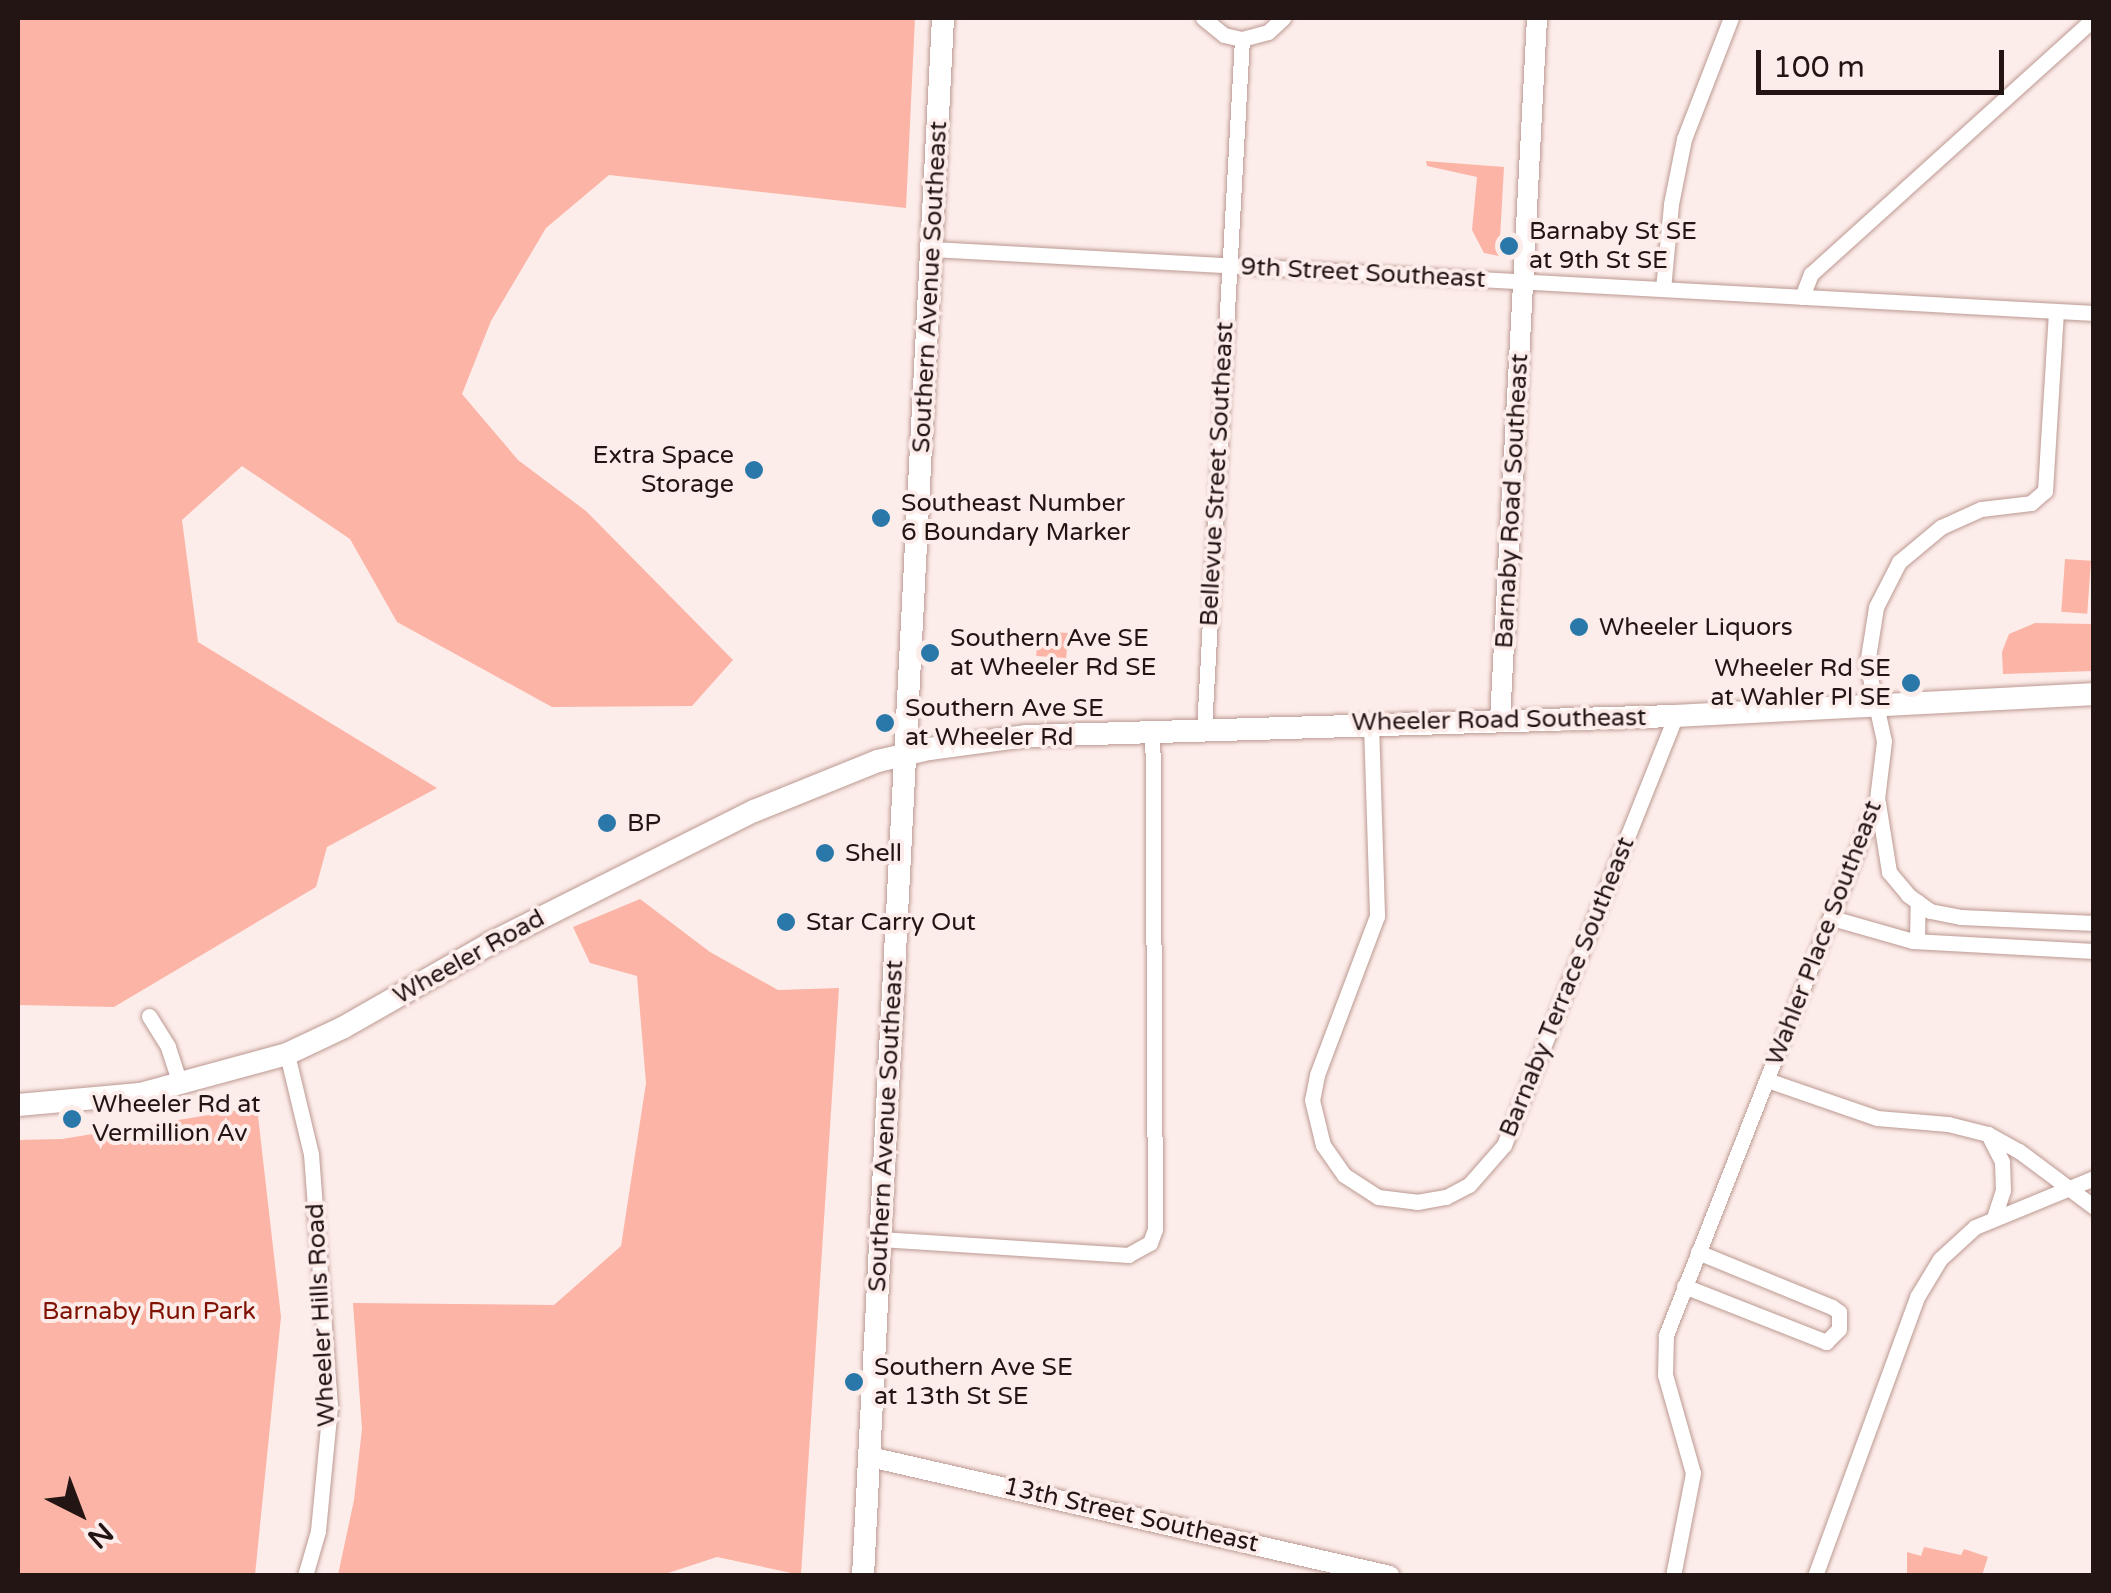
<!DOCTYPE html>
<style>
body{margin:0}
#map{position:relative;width:2111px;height:1593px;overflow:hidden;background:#fdedea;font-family:"Varela Round",sans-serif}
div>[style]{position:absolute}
.green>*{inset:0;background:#fbb4a6;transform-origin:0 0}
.roads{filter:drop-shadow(0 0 2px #bc9992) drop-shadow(0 0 2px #bc9992)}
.minor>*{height:15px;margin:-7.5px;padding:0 7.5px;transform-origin:7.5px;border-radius:7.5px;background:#fff}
.tertiary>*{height:20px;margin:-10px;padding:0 10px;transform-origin:10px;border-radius:10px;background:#fff}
.secondary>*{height:22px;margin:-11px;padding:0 11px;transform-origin:11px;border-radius:11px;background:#fff}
.dots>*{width:28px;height:28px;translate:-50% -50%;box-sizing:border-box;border:5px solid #fdedea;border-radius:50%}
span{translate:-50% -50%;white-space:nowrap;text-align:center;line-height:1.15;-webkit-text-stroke:8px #fdedea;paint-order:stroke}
.poi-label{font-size:25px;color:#221513}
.left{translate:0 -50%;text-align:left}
.right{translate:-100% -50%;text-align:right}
.street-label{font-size:25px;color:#221513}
.park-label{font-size:25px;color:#7f1203}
.frame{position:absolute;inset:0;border:20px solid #221513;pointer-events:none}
.north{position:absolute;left:30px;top:1463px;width:100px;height:100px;-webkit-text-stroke:8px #fdedea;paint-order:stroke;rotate:138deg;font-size:28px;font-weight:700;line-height:40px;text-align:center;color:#221513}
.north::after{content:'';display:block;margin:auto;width:35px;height:45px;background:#221513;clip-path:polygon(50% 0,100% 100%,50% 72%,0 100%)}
.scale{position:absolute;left:1756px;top:50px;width:248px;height:45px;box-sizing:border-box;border:5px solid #221513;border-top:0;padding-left:12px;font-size:30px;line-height:35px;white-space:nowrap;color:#221513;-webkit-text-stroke:8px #fdedea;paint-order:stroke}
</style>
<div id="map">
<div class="green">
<i style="clip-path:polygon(18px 18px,915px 18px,906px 208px,609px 175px,546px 228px,491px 321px,462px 394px,518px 460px,586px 511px,733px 660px,692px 706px,552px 707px,397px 622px,350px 539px,242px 466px,182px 520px,198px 642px,437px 788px,327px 847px,316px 887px,114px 1007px,18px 1005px)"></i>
<i style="clip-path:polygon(1426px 161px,1504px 167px,1499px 256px,1484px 253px,1472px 230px,1477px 177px,1427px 166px)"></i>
<i style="left:2065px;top:559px;width:26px;height:53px;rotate:4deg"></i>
<i style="clip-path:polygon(2035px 623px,2093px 624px,2093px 671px,2003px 674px,2002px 652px,2009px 634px)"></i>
<i style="left:1038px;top:631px;width:30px;height:25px;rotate:4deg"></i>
<i style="clip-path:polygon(640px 899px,710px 952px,778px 990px,839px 988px,801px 1575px,717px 1557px,659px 1576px,338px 1575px,354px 1500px,362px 1429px,353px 1303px,554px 1305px,621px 1246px,646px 1083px,637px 976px,590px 963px,573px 927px)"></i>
<i style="clip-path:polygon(257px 1107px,281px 1317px,255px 1575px,18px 1575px,18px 1140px,62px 1139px)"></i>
<i style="clip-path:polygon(1924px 1547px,1961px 1555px,1964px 1549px,1988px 1557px,1982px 1575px,1907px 1575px,1907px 1552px,1921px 1556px)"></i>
</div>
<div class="roads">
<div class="minor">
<i style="left:1203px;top:18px;width:27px;rotate:39deg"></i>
<i style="left:1224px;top:35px;width:18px;rotate:13deg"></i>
<i style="left:1242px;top:39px;width:27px;rotate:-15deg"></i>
<i style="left:1268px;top:32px;width:21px;rotate:-43deg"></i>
<i style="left:932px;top:249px;width:1164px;rotate:3.15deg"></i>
<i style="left:1663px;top:289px;width:85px;rotate:-84.6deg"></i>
<i style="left:1671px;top:204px;width:66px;rotate:-78.7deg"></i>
<i style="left:1684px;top:139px;width:130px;rotate:-68.8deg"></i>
<i style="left:1802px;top:297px;width:25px;rotate:-69deg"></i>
<i style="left:1811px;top:274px;width:382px;rotate:-42.1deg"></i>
<i style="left:1371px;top:723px;width:193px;rotate:88.2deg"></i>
<i style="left:1377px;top:916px;width:170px;rotate:110.7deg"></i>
<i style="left:1317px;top:1075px;width:25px;rotate:101deg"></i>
<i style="left:1312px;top:1100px;width:46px;rotate:76.3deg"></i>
<i style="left:1323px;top:1145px;width:37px;rotate:55deg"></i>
<i style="left:1344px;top:1175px;width:40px;rotate:32.9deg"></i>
<i style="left:1378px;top:1197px;width:39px;rotate:7deg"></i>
<i style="left:1417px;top:1202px;width:29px;rotate:-10deg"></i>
<i style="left:1446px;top:1197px;width:26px;rotate:-28deg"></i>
<i style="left:1469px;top:1185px;width:53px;rotate:-48.8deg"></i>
<i style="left:1504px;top:1145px;width:462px;rotate:-68.2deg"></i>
<i style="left:1204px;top:729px;width:691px;rotate:-86.85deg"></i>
<i style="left:1878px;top:803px;width:70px;rotate:80.9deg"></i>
<i style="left:1889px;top:872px;width:30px;rotate:50deg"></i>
<i style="left:1908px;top:895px;width:27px;rotate:36deg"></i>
<i style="left:1930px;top:911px;width:32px;rotate:11deg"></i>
<i style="left:1961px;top:917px;width:133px;rotate:2.6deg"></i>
<i style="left:1832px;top:918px;width:84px;rotate:15.9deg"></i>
<i style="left:1913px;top:941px;width:181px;rotate:3.2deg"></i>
<i style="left:1917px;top:941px;width:39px;rotate:-89deg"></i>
<i style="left:149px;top:1016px;width:36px;rotate:58deg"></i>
<i style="left:168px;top:1047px;width:40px;rotate:72deg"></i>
<i style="left:287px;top:1054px;width:103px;rotate:76.5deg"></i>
<i style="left:311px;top:1154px;width:253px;rotate:85.7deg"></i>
<i style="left:330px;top:1406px;width:126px;rotate:95.5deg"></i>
<i style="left:318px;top:1531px;width:47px;rotate:106.1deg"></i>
<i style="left:1767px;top:1080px;width:116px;rotate:19.1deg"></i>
<i style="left:1877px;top:1118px;width:71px;rotate:4.8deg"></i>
<i style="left:1948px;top:1124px;width:41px;rotate:14deg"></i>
<i style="left:1988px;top:1134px;width:35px;rotate:29deg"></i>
<i style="left:2019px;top:1151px;width:94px;rotate:36.7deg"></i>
<i style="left:1988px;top:1134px;width:31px;rotate:63deg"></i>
<i style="left:2002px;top:1162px;width:28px;rotate:88deg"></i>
<i style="left:2003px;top:1190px;width:28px;rotate:108deg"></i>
<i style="left:880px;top:1239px;width:249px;rotate:3.7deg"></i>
<i style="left:1128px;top:1255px;width:25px;rotate:-29deg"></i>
<i style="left:1150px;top:1243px;width:15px;rotate:-70deg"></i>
<i style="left:1155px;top:1229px;width:498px;rotate:-90.3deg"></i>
<i style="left:1684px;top:1286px;width:153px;rotate:21.5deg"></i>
<i style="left:1826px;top:1342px;width:18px;rotate:-45deg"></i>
<i style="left:1839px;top:1329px;width:17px;rotate:-90deg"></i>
<i style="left:1839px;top:1312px;width:9px;rotate:-144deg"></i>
<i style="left:1832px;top:1307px;width:145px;rotate:-157.7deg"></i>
<i style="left:1673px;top:1576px;width:105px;rotate:-79deg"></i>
<i style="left:1693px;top:1473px;width:102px;rotate:-105.9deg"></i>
<i style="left:1665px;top:1375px;width:40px;rotate:-88.6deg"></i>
<i style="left:1666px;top:1335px;width:576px;rotate:-68.51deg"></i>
<i style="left:1877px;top:799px;width:58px;rotate:-83.1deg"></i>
<i style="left:1884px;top:741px;width:79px;rotate:-102.4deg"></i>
<i style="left:1867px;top:664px;width:58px;rotate:-81deg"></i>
<i style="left:1876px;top:607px;width:51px;rotate:-62.9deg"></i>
<i style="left:1899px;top:562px;width:55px;rotate:-39.8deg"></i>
<i style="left:1941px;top:527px;width:44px;rotate:-24.2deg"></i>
<i style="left:1981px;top:509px;width:50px;rotate:-6.8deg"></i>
<i style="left:2031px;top:503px;width:18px;rotate:-41deg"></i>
<i style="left:2045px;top:491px;width:180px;rotate:-86.5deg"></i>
<i style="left:1815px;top:1576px;width:297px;rotate:-69.9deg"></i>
<i style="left:1917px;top:1297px;width:44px;rotate:-58.8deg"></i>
<i style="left:1940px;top:1259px;width:47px;rotate:-42.4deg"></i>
<i style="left:1975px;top:1227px;width:129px;rotate:-22.4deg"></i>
</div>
<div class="tertiary">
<i style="left:1500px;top:720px;width:703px;rotate:-86.98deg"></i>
<i style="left:870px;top:1457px;width:533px;rotate:12.89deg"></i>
</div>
<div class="secondary">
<i style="left:18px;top:1105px;width:122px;rotate:-5.2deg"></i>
<i style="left:140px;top:1094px;width:152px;rotate:-15.2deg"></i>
<i style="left:287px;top:1054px;width:63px;rotate:-25.3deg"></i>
<i style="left:344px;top:1027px;width:169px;rotate:-29.7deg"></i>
<i style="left:491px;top:943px;width:294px;rotate:-26.7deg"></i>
<i style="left:754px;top:811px;width:134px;rotate:-22deg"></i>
<i style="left:878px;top:761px;width:52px;rotate:-13.2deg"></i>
<i style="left:929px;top:749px;width:99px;rotate:-7.6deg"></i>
<i style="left:1027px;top:736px;width:649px;rotate:-1.77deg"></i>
<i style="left:1676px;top:716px;width:419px;rotate:-3deg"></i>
<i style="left:863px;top:1576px;width:1560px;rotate:-87.06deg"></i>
</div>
</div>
<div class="dots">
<i style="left:1509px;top:246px;background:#2a78aa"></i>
<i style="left:754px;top:470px;background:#2a78aa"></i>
<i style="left:881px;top:518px;background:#2a78aa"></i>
<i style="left:1579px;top:627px;background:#2a78aa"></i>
<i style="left:930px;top:653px;background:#2a78aa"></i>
<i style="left:1911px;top:683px;background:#2a78aa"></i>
<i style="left:885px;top:723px;background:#2a78aa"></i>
<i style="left:607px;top:823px;background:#2a78aa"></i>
<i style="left:825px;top:853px;background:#2a78aa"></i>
<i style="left:786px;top:922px;background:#2a78aa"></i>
<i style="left:72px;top:1119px;background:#2a78aa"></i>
<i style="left:854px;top:1382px;background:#2a78aa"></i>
</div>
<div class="poi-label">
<span class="left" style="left:1529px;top:246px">Barnaby St SE<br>at 9th St SE</span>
<span class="right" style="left:734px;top:470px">Extra Space<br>Storage</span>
<span class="left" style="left:901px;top:518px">Southeast Number<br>6 Boundary Marker</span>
<span class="left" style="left:1599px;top:627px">Wheeler Liquors</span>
<span class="left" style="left:950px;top:653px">Southern Ave SE<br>at Wheeler Rd SE</span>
<span class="right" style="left:1891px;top:683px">Wheeler Rd SE<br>at Wahler Pl SE</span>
<span class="left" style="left:905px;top:723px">Southern Ave SE<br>at Wheeler Rd</span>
<span class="left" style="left:627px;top:823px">BP</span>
<span class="left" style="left:845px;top:853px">Shell</span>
<span class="left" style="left:806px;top:922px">Star Carry Out</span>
<span class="left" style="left:92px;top:1119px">Wheeler Rd at<br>Vermillion Av</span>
<span class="left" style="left:874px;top:1382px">Southern Ave SE<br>at 13th St SE</span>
</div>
<div class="street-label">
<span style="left:1363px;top:273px;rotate:3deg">9th Street Southeast</span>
<span style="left:930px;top:287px;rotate:-87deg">Southern Avenue Southeast</span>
<span style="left:1217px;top:474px;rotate:-87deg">Bellevue Street Southeast</span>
<span style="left:1512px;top:501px;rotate:-87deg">Barnaby Road Southeast</span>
<span style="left:1499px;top:720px;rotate:-1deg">Wheeler Road Southeast</span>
<span style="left:1824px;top:933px;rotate:-69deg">Wahler Place Southeast</span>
<span style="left:469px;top:957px;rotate:-29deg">Wheeler Road</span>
<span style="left:1567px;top:987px;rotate:-68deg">Barnaby Terrace Southeast</span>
<span style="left:886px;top:1126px;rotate:-87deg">Southern Avenue Southeast</span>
<span style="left:321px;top:1315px;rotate:-93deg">Wheeler Hills Road</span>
<span style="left:1131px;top:1515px;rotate:13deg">13th Street Southeast</span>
</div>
<div class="park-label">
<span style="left:149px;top:1311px">Barnaby Run Park</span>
</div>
<div class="frame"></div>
<div class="north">N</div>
<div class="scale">100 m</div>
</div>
